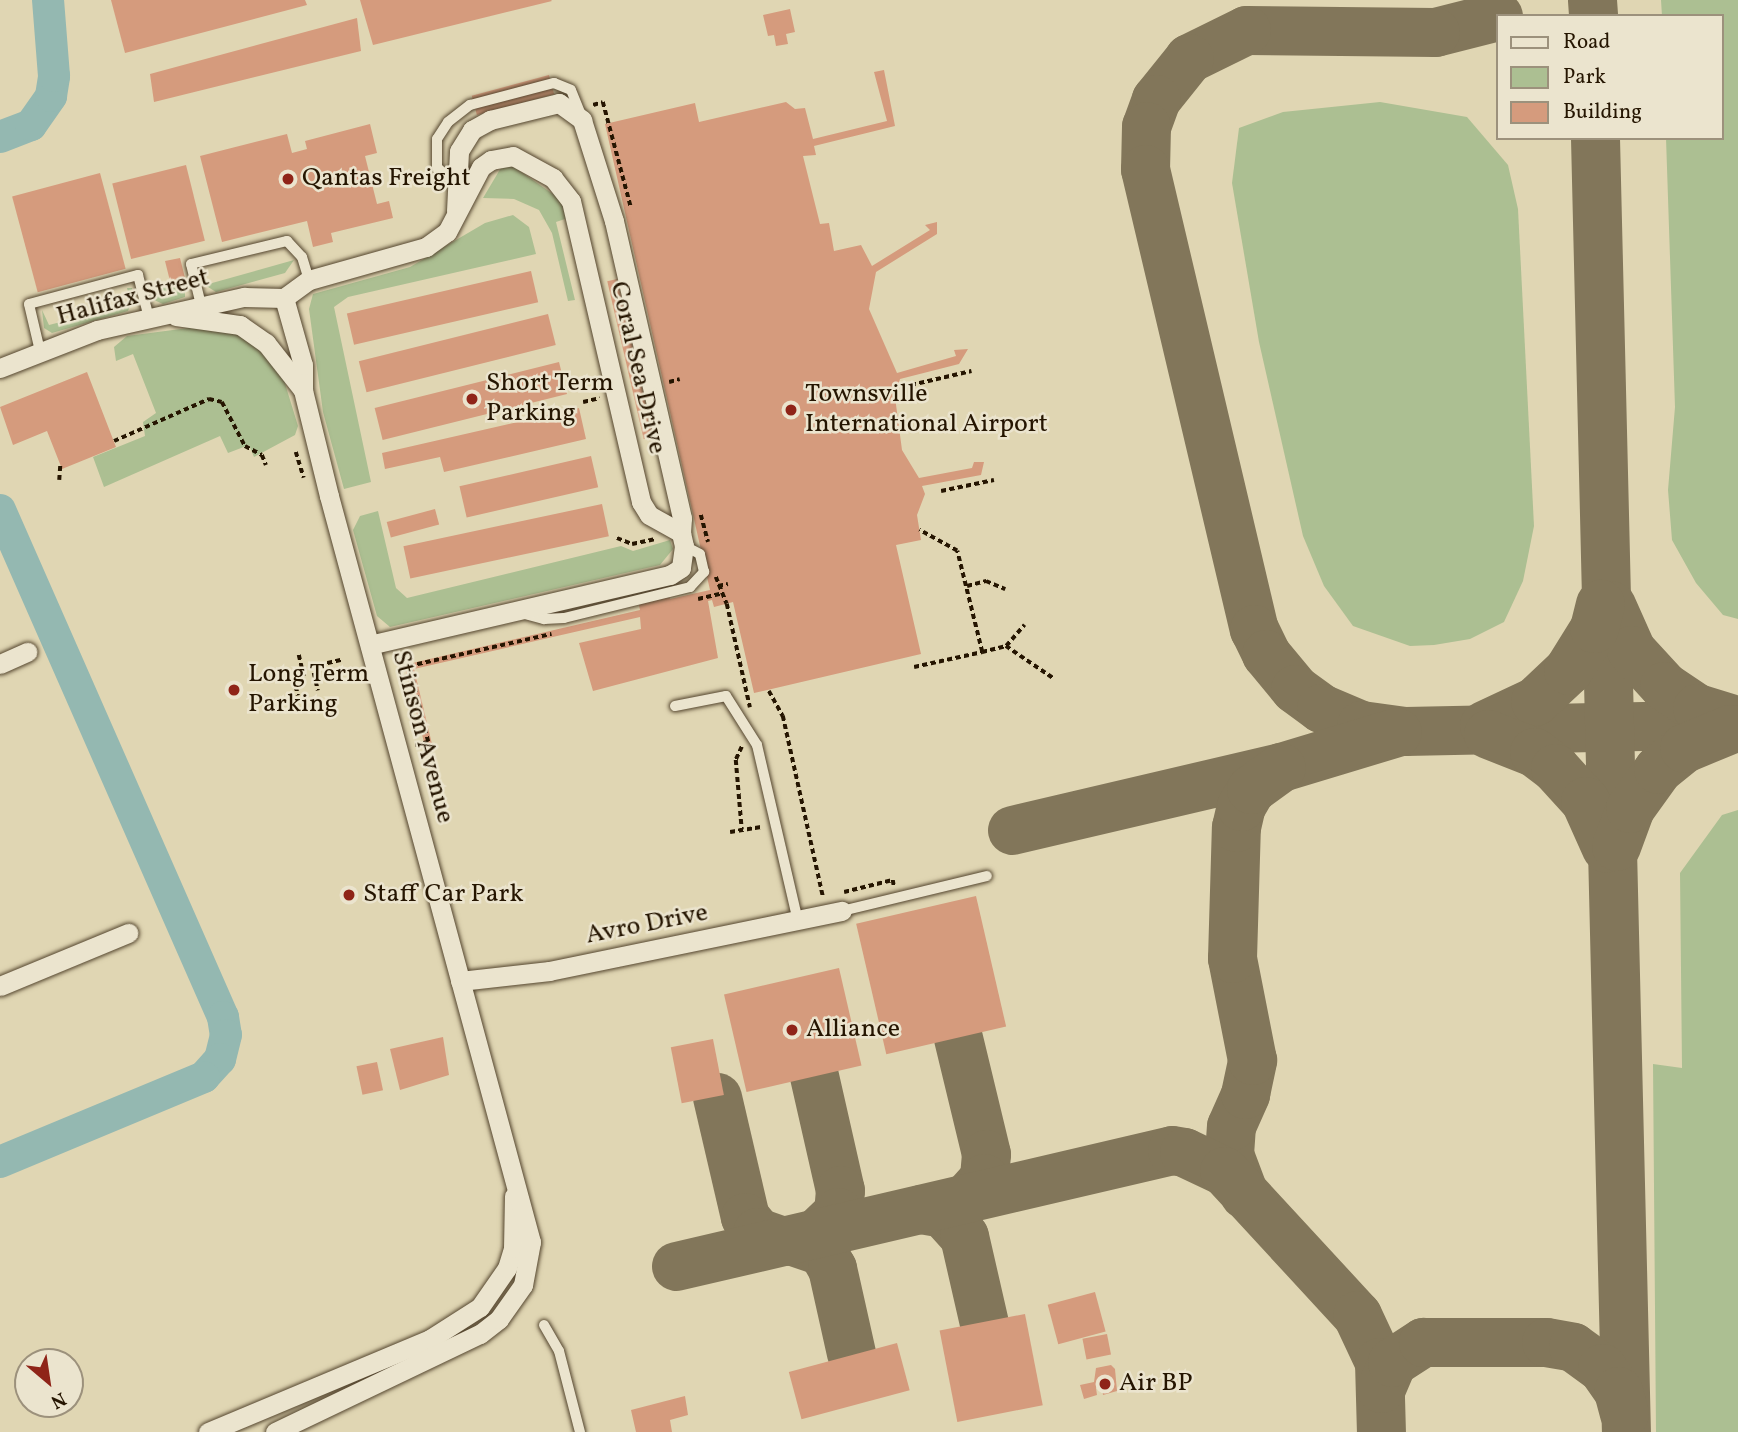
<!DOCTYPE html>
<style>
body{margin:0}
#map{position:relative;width:1738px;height:1432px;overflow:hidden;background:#e0d6b3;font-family:Vollkorn,serif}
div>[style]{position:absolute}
.green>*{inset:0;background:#acbf92}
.river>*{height:32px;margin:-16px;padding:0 16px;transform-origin:16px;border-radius:16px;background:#94b8b1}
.taxiway>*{height:49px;margin:-24.5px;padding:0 24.5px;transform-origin:24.5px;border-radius:24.5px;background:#82765a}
.building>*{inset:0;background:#d59b7d;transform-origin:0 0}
.path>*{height:3.5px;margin-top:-1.75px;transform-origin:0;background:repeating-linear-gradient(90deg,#251501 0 5px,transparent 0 8.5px)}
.roads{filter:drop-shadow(0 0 2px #54452e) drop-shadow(0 0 2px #54452e)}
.service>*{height:10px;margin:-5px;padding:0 5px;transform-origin:5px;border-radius:5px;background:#ebe4ce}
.minor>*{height:19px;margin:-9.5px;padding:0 9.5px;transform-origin:9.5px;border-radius:9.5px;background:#ebe4ce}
.dots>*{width:19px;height:19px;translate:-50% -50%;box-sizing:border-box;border:4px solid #ebe4ce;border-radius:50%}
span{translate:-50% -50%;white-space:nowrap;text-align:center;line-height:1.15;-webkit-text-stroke:5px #ebe4ce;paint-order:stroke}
.poi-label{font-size:26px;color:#251501}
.left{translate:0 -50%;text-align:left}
.street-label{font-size:26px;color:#251501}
.legend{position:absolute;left:1496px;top:14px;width:228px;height:126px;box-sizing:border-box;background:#ebe4ce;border:2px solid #9c917c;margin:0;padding:9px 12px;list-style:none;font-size:21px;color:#251501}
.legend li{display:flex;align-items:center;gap:14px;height:35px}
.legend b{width:35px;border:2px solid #9c917c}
.north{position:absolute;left:14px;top:1348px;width:70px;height:70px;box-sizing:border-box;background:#ebe4ce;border:2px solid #9c917c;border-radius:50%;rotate:151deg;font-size:19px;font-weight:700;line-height:28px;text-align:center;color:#251501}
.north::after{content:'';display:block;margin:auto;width:24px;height:32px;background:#8f2418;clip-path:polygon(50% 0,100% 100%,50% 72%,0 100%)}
</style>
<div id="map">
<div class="green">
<i style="clip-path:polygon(1661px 0,1738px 0,1738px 619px,1723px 615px,1696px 583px,1672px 540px,1668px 490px,1675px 407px,1666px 138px,1722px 138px,1722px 16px,1662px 16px)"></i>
<i style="clip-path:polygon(1380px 102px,1467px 117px,1508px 165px,1518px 209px,1534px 526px,1523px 581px,1504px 622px,1470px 639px,1434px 645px,1410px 646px,1353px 626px,1324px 586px,1303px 536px,1259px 342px,1232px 183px,1239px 128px,1283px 112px)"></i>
<i style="clip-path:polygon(502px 166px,514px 167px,563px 201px,568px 218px,556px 222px,575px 300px,568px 301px,552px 233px,539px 210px,514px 199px,483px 198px)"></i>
<i style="clip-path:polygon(513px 215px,529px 227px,536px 254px,348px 297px,334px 307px,371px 482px,344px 489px,323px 412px,309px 309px,313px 294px,410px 267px,485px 223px)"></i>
<i style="clip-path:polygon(294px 260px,285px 273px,216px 292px,205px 285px)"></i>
<i style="clip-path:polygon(185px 278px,185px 297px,163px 304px,154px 300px,155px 288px)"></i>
<i style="clip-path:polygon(127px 288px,132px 288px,134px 296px,128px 311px,52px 333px,44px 328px,42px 310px,49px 325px,131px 304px)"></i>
<i style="clip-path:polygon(196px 327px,232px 330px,257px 342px,283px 377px,298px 426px,295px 435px,254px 457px,249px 445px,228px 453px,220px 436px,104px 487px,93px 457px,145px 436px,143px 422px,156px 413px,133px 354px,116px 361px,114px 347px,127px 336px)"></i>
<i style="clip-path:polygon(378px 511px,396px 588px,407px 598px,621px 546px,633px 551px,670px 540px,673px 549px,660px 565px,390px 627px,377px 616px,353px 530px,360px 516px)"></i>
<i style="clip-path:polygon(1738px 810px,1738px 1432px,1656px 1432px,1653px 1064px,1682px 1068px,1680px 873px,1722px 815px)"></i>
</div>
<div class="river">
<i style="left:0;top:137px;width:33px;rotate:-21deg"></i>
<i style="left:31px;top:125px;width:35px;rotate:-55deg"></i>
<i style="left:51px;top:96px;width:20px;rotate:-81deg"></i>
<i style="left:54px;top:76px;width:76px;rotate:-94.5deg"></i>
<i style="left:0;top:510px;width:554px;rotate:66.26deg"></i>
<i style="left:223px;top:1017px;width:18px;rotate:81deg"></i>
<i style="left:226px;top:1035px;width:25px;rotate:104deg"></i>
<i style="left:220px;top:1059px;width:24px;rotate:132deg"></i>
<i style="left:204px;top:1077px;width:221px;rotate:157.4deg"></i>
</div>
<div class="taxiway">
<i style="left:1592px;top:0;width:16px;rotate:86deg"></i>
<i style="left:1498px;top:16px;width:65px;rotate:165.7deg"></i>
<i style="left:1435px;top:32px;width:189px;rotate:-179.4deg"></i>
<i style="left:1246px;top:30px;width:64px;rotate:153.8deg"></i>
<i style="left:1189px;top:58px;width:53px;rotate:128.8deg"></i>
<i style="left:1156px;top:99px;width:29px;rotate:110deg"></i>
<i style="left:1146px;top:126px;width:43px;rotate:91.3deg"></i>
<i style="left:1145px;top:169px;width:473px;rotate:76.7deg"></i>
<i style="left:1254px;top:629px;width:28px;rotate:64deg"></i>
<i style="left:1266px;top:654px;width:45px;rotate:50.4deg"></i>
<i style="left:1295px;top:689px;width:32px;rotate:36deg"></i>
<i style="left:1321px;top:708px;width:43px;rotate:23deg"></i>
<i style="left:1361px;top:725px;width:44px;rotate:7.8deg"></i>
<i style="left:1405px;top:731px;width:333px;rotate:-1.2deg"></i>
<i style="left:1595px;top:138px;width:1294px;rotate:88.63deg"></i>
<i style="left:1611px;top:605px;width:49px;rotate:66deg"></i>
<i style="left:1631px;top:650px;width:49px;rotate:47.5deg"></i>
<i style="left:1664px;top:686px;width:40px;rotate:34deg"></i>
<i style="left:1697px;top:708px;width:34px;rotate:17deg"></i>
<i style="left:1484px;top:725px;width:56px;rotate:-25.2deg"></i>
<i style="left:1535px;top:701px;width:45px;rotate:-43.2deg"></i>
<i style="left:1568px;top:670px;width:49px;rotate:-58.2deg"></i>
<i style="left:1594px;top:628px;width:25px;rotate:-76deg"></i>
<i style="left:1488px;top:734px;width:49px;rotate:21.4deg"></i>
<i style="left:1534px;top:752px;width:26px;rotate:37deg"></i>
<i style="left:1555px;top:768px;width:45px;rotate:47.7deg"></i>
<i style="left:1585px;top:801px;width:51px;rotate:65.9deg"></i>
<i style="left:1012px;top:830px;width:276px;rotate:-13.2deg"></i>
<i style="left:1281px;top:767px;width:121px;rotate:-16.8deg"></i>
<i style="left:1616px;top:846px;width:40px;rotate:-69.8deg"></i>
<i style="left:1630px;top:808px;width:48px;rotate:-54.3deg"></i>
<i style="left:1658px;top:769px;width:33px;rotate:-39deg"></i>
<i style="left:1684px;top:748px;width:50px;rotate:-22.4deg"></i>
<i style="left:958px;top:1038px;width:119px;rotate:76.4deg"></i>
<i style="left:986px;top:1154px;width:24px;rotate:95deg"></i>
<i style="left:984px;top:1178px;width:28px;rotate:132deg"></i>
<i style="left:814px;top:1076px;width:117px;rotate:77.2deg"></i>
<i style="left:840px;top:1190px;width:22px;rotate:95deg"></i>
<i style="left:838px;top:1212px;width:32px;rotate:136deg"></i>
<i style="left:717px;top:1097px;width:123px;rotate:76.9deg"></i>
<i style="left:745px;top:1217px;width:19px;rotate:51deg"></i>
<i style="left:757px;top:1232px;width:28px;rotate:19deg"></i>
<i style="left:1244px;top:1194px;width:43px;rotate:-110.6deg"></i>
<i style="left:1229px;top:1154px;width:28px;rotate:-86deg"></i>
<i style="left:1231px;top:1126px;width:35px;rotate:-66deg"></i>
<i style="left:1245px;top:1094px;width:35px;rotate:-78deg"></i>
<i style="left:1252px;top:1060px;width:104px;rotate:-101.1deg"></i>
<i style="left:1232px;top:958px;width:131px;rotate:-88.3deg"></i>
<i style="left:1236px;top:827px;width:22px;rotate:-77deg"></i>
<i style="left:1241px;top:806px;width:20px;rotate:-60deg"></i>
<i style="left:1251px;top:789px;width:37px;rotate:-36deg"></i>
<i style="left:921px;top:1209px;width:22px;rotate:10deg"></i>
<i style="left:943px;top:1213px;width:31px;rotate:48deg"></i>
<i style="left:964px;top:1236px;width:89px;rotate:77.1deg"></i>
<i style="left:790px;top:1240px;width:34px;rotate:19deg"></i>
<i style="left:822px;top:1251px;width:20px;rotate:60deg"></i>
<i style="left:832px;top:1268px;width:87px;rotate:77.4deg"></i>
<i style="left:676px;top:1266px;width:509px;rotate:-13.16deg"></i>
<i style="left:1172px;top:1150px;width:12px;rotate:9deg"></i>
<i style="left:1184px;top:1152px;width:44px;rotate:25.4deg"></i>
<i style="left:1224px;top:1171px;width:196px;rotate:47.3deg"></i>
<i style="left:1357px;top:1315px;width:52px;rotate:64.9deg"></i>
<i style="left:1379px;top:1362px;width:70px;rotate:88.4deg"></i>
<i style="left:1381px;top:1388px;width:28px;rotate:-67deg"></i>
<i style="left:1392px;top:1362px;width:37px;rotate:-33deg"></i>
<i style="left:1423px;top:1342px;width:123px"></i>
<i style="left:1546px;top:1342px;width:27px;rotate:10deg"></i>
<i style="left:1573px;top:1347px;width:36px;rotate:36deg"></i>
<i style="left:1602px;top:1368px;width:28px;rotate:55deg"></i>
<i style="left:1618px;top:1391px;width:23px;rotate:75deg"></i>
</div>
<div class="building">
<i style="clip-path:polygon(111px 0,305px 0,307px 5px,125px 53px)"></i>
<i style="clip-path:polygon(360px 0,551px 0,552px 1px,373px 45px)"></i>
<i style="clip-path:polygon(790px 9px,795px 32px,786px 34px,788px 44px,776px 46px,774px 35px,768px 36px,763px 15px)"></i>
<i style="clip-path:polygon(357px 18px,361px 51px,154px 102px,150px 74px)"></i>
<i style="clip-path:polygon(884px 70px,895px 126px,814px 146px,816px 155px,803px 156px,820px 224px,829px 223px,834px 251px,861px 245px,872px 266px,930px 230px,925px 225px,937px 222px,937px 234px,876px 272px,869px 309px,897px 373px,956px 356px,954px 350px,968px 349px,959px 364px,900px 379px,895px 397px,902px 450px,919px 478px,972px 468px,974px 462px,984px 462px,981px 475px,922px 486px,925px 494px,917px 515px,921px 540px,896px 545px,921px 654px,754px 693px,733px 602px,714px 607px,712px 600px,708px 601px,718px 658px,593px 691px,579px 643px,641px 629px,640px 617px,414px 669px,432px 744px,425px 746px,404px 665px,640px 610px,637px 596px,667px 588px,670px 599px,710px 590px,605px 124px,695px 103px,699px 122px,786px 102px,795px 109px,805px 108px,813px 139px,887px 121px,874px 72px)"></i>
<i style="left:549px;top:75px;width:20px;height:80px;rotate:75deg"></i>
<i style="clip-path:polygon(370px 124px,377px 153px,365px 156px,377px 204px,389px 201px,393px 218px,331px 233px,333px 242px,313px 247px,307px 221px,222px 242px,200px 156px,287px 134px,292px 153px,307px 149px,305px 141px)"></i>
<i style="left:186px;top:165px;width:78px;height:76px;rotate:76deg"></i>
<i style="left:100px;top:173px;width:99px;height:91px;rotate:75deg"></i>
<i style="clip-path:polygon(180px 258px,185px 278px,171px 285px,165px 261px)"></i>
<i style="left:531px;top:271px;width:32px;height:189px;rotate:77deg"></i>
<i style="left:617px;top:279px;width:162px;height:10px;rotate:77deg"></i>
<i style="left:548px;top:314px;width:32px;height:195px;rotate:76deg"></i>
<i style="left:559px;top:362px;width:33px;height:190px;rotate:76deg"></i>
<i style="clip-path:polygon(87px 372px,116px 447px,62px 469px,47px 431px,13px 445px,0 407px)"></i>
<i style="clip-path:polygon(579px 408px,586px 439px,444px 472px,440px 457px,385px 469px,382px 453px)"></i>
<i style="left:591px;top:456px;width:32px;height:135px;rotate:77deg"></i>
<i style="left:602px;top:504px;width:33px;height:203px;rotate:78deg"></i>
<i style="left:435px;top:509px;width:16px;height:50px;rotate:75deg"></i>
<i style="left:976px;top:896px;width:134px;height:123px;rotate:77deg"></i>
<i style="left:839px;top:968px;width:100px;height:118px;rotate:77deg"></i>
<i style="clip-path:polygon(443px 1037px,449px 1075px,400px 1090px,390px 1049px)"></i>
<i style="left:713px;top:1039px;width:57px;height:43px;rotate:79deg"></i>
<i style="left:377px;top:1062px;width:29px;height:21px;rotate:78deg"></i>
<i style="left:1095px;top:1292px;width:41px;height:49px;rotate:75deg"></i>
<i style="left:1025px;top:1314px;width:93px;height:87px;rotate:79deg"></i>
<i style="left:1107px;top:1334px;width:21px;height:25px;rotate:79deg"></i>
<i style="left:897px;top:1343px;width:49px;height:112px;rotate:75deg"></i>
<i style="clip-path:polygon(1111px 1365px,1115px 1369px,1117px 1391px,1103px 1395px,1102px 1387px,1096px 1388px,1097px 1395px,1084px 1399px,1080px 1385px,1094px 1382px,1096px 1368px)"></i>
<i style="clip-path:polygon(685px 1396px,688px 1415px,670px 1420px,672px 1432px,636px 1432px,631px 1410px)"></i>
</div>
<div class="path">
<i style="left:593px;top:105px;width:10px;rotate:-17deg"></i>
<i style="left:603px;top:102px;width:109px;rotate:75.1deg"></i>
<i style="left:669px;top:382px;width:11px;rotate:-15deg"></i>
<i style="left:911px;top:385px;width:62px;rotate:-13.1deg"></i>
<i style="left:583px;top:402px;width:17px;rotate:-13deg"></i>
<i style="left:114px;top:441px;width:104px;rotate:-23.9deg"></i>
<i style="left:209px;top:399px;width:13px;rotate:13deg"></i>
<i style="left:222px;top:402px;width:50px;rotate:62.4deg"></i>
<i style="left:245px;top:446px;width:19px;rotate:28deg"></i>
<i style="left:262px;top:455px;width:11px;rotate:68deg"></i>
<i style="left:296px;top:452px;width:27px;rotate:73deg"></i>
<i style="left:59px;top:480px;width:15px;rotate:-86deg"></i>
<i style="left:941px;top:491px;width:54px;rotate:-11.7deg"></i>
<i style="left:701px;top:515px;width:28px;rotate:75deg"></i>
<i style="left:617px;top:538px;width:16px;rotate:22deg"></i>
<i style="left:632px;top:544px;width:24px;rotate:-12deg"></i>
<i style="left:716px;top:577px;width:29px;rotate:68deg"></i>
<i style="left:727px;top:604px;width:106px;rotate:77.4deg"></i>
<i style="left:718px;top:586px;width:10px;rotate:-11deg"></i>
<i style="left:967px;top:586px;width:20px;rotate:-15deg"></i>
<i style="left:986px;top:581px;width:21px;rotate:23deg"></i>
<i style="left:698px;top:599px;width:23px;rotate:-13deg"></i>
<i style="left:1006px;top:646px;width:28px;rotate:-49deg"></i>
<i style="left:982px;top:652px;width:25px;rotate:-14deg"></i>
<i style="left:1006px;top:646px;width:57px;rotate:34.2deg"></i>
<i style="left:299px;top:655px;width:22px;rotate:77deg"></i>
<i style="left:319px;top:665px;width:23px;rotate:-13deg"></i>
<i style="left:914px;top:667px;width:70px;rotate:-12.4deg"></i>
<i style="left:982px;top:652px;width:104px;rotate:-103.9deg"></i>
<i style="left:957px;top:551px;width:43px;rotate:-151.1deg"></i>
<i style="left:314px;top:673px;width:18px;rotate:77deg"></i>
<i style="left:294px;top:678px;width:18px;rotate:77deg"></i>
<i style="left:769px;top:691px;width:29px;rotate:61deg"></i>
<i style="left:783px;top:716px;width:185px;rotate:77.5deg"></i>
<i style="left:415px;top:745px;width:13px;rotate:-13deg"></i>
<i style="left:428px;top:742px;width:78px;rotate:-104deg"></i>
<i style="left:409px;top:666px;width:146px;rotate:-12.7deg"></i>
<i style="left:742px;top:747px;width:14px;rotate:115deg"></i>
<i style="left:736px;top:760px;width:70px;rotate:85.1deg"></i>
<i style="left:730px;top:832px;width:33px;rotate:-9deg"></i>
<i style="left:844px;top:892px;width:50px;rotate:-13.8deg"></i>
<i style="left:893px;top:880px;width:6px;rotate:81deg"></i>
</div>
<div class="roads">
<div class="service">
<i style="left:454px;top:183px;width:23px;rotate:-137deg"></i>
<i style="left:437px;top:167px;width:28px;rotate:-90deg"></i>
<i style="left:437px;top:139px;width:20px;rotate:-57deg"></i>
<i style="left:448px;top:122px;width:28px;rotate:-38deg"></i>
<i style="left:470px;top:105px;width:87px;rotate:-14.7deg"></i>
<i style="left:554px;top:83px;width:18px;rotate:22deg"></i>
<i style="left:571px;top:90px;width:27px;rotate:68deg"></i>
<i style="left:201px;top:305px;width:42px;rotate:-103.7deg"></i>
<i style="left:191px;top:264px;width:99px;rotate:-13.5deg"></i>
<i style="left:287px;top:241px;width:22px;rotate:47deg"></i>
<i style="left:302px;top:257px;width:24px;rotate:73deg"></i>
<i style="left:40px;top:351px;width:48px;rotate:-103.2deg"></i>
<i style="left:29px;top:304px;width:113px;rotate:-14.9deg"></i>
<i style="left:138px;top:275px;width:44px;rotate:75.7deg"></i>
<i style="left:521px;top:613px;width:24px;rotate:15deg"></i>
<i style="left:544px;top:619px;width:20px;rotate:-3deg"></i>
<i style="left:564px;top:618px;width:130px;rotate:-13.8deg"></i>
<i style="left:690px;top:587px;width:21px;rotate:-47deg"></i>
<i style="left:704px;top:572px;width:18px;rotate:-103deg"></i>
<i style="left:700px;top:554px;width:18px;rotate:-153deg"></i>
<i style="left:675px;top:706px;width:52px;rotate:-11.1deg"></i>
<i style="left:726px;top:696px;width:58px;rotate:57.7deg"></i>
<i style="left:757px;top:745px;width:181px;rotate:76.9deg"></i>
<i style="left:842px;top:911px;width:149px;rotate:-13.6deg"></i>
<i style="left:544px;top:1325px;width:30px;rotate:60deg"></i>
<i style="left:559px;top:1351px;width:84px;rotate:75.5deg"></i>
</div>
<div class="minor">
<i style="left:456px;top:211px;width:60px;rotate:-87.1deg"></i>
<i style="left:459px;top:151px;width:25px;rotate:-58deg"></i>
<i style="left:472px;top:130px;width:21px;rotate:-29deg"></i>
<i style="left:490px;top:120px;width:71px;rotate:-13.8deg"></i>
<i style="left:559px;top:103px;width:29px;rotate:36deg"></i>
<i style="left:582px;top:120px;width:106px;rotate:72.4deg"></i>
<i style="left:614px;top:221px;width:305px;rotate:77.1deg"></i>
<i style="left:682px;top:518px;width:15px;rotate:94deg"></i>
<i style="left:284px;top:298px;width:31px;rotate:-36deg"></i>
<i style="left:309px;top:280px;width:122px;rotate:-15.8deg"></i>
<i style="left:426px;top:247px;width:26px;rotate:-36deg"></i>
<i style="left:447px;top:232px;width:73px;rotate:-62.4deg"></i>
<i style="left:481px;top:167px;width:12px;rotate:-35deg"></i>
<i style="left:491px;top:160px;width:22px;rotate:-10deg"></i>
<i style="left:513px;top:156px;width:46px;rotate:28.8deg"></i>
<i style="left:553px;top:178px;width:29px;rotate:52deg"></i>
<i style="left:571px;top:201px;width:309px;rotate:76.9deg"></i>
<i style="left:641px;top:502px;width:15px;rotate:58deg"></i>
<i style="left:649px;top:515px;width:37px;rotate:29deg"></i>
<i style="left:681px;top:533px;width:13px;rotate:77deg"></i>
<i style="left:684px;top:546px;width:22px;rotate:98deg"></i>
<i style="left:681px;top:568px;width:13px;rotate:148deg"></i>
<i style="left:670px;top:575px;width:308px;rotate:166.9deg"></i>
<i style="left:176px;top:316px;width:65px;rotate:8deg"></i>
<i style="left:240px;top:325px;width:32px;rotate:35deg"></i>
<i style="left:266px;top:343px;width:60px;rotate:51.8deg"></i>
<i style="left:0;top:368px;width:104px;rotate:-21.4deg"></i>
<i style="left:97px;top:330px;width:151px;rotate:-12.7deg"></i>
<i style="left:244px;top:297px;width:40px;rotate:1.4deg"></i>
<i style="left:0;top:664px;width:30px;rotate:-24deg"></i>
<i style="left:460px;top:981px;width:90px;rotate:-6.4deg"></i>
<i style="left:549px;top:971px;width:299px;rotate:-11.6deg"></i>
<i style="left:0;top:986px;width:139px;rotate:-22.5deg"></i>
<i style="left:208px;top:1432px;width:241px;rotate:-22.7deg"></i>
<i style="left:430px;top:1339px;width:59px;rotate:-32.6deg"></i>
<i style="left:480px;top:1307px;width:47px;rotate:-55.3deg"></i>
<i style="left:507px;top:1268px;width:21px;rotate:-73deg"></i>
<i style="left:513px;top:1248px;width:52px;rotate:-88.9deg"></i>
<i style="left:275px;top:1432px;width:227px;rotate:-25.6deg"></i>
<i style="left:480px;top:1334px;width:24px;rotate:-38deg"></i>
<i style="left:499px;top:1319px;width:42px;rotate:-54.8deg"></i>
<i style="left:523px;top:1285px;width:44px;rotate:-79.5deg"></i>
<i style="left:531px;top:1242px;width:773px;rotate:-105.15deg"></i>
<i style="left:329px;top:496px;width:109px;rotate:-103.8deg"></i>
<i style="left:303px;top:390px;width:25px;rotate:-90deg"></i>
<i style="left:303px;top:365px;width:70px;rotate:-105.8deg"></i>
</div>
</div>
<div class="dots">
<i style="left:288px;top:179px;background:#8f2418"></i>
<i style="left:472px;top:399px;background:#8f2418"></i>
<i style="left:791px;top:410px;background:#8f2418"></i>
<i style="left:234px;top:690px;background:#8f2418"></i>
<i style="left:349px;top:895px;background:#8f2418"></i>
<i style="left:792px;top:1030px;background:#8f2418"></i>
<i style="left:1105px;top:1384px;background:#8f2418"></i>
</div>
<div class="poi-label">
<span class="left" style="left:302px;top:179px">Qantas Freight</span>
<span class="left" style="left:486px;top:399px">Short Term<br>Parking</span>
<span class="left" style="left:805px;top:410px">Townsville<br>International Airport</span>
<span class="left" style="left:248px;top:690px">Long Term<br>Parking</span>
<span class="left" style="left:363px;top:895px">Staff Car Park</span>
<span class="left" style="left:806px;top:1030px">Alliance</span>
<span class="left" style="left:1119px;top:1384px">Air BP</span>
</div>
<div class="street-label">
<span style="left:133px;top:298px;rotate:-15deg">Halifax Street</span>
<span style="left:637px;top:368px;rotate:77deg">Coral Sea Drive</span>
<span style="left:422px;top:737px;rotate:75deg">Stinson Avenue</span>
<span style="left:647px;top:925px;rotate:-11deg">Avro Drive</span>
</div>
<ul class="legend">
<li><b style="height:9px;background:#ebe4ce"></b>Road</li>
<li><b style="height:19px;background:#acbf92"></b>Park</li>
<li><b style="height:19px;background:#d59b7d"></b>Building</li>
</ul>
<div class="north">N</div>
</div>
